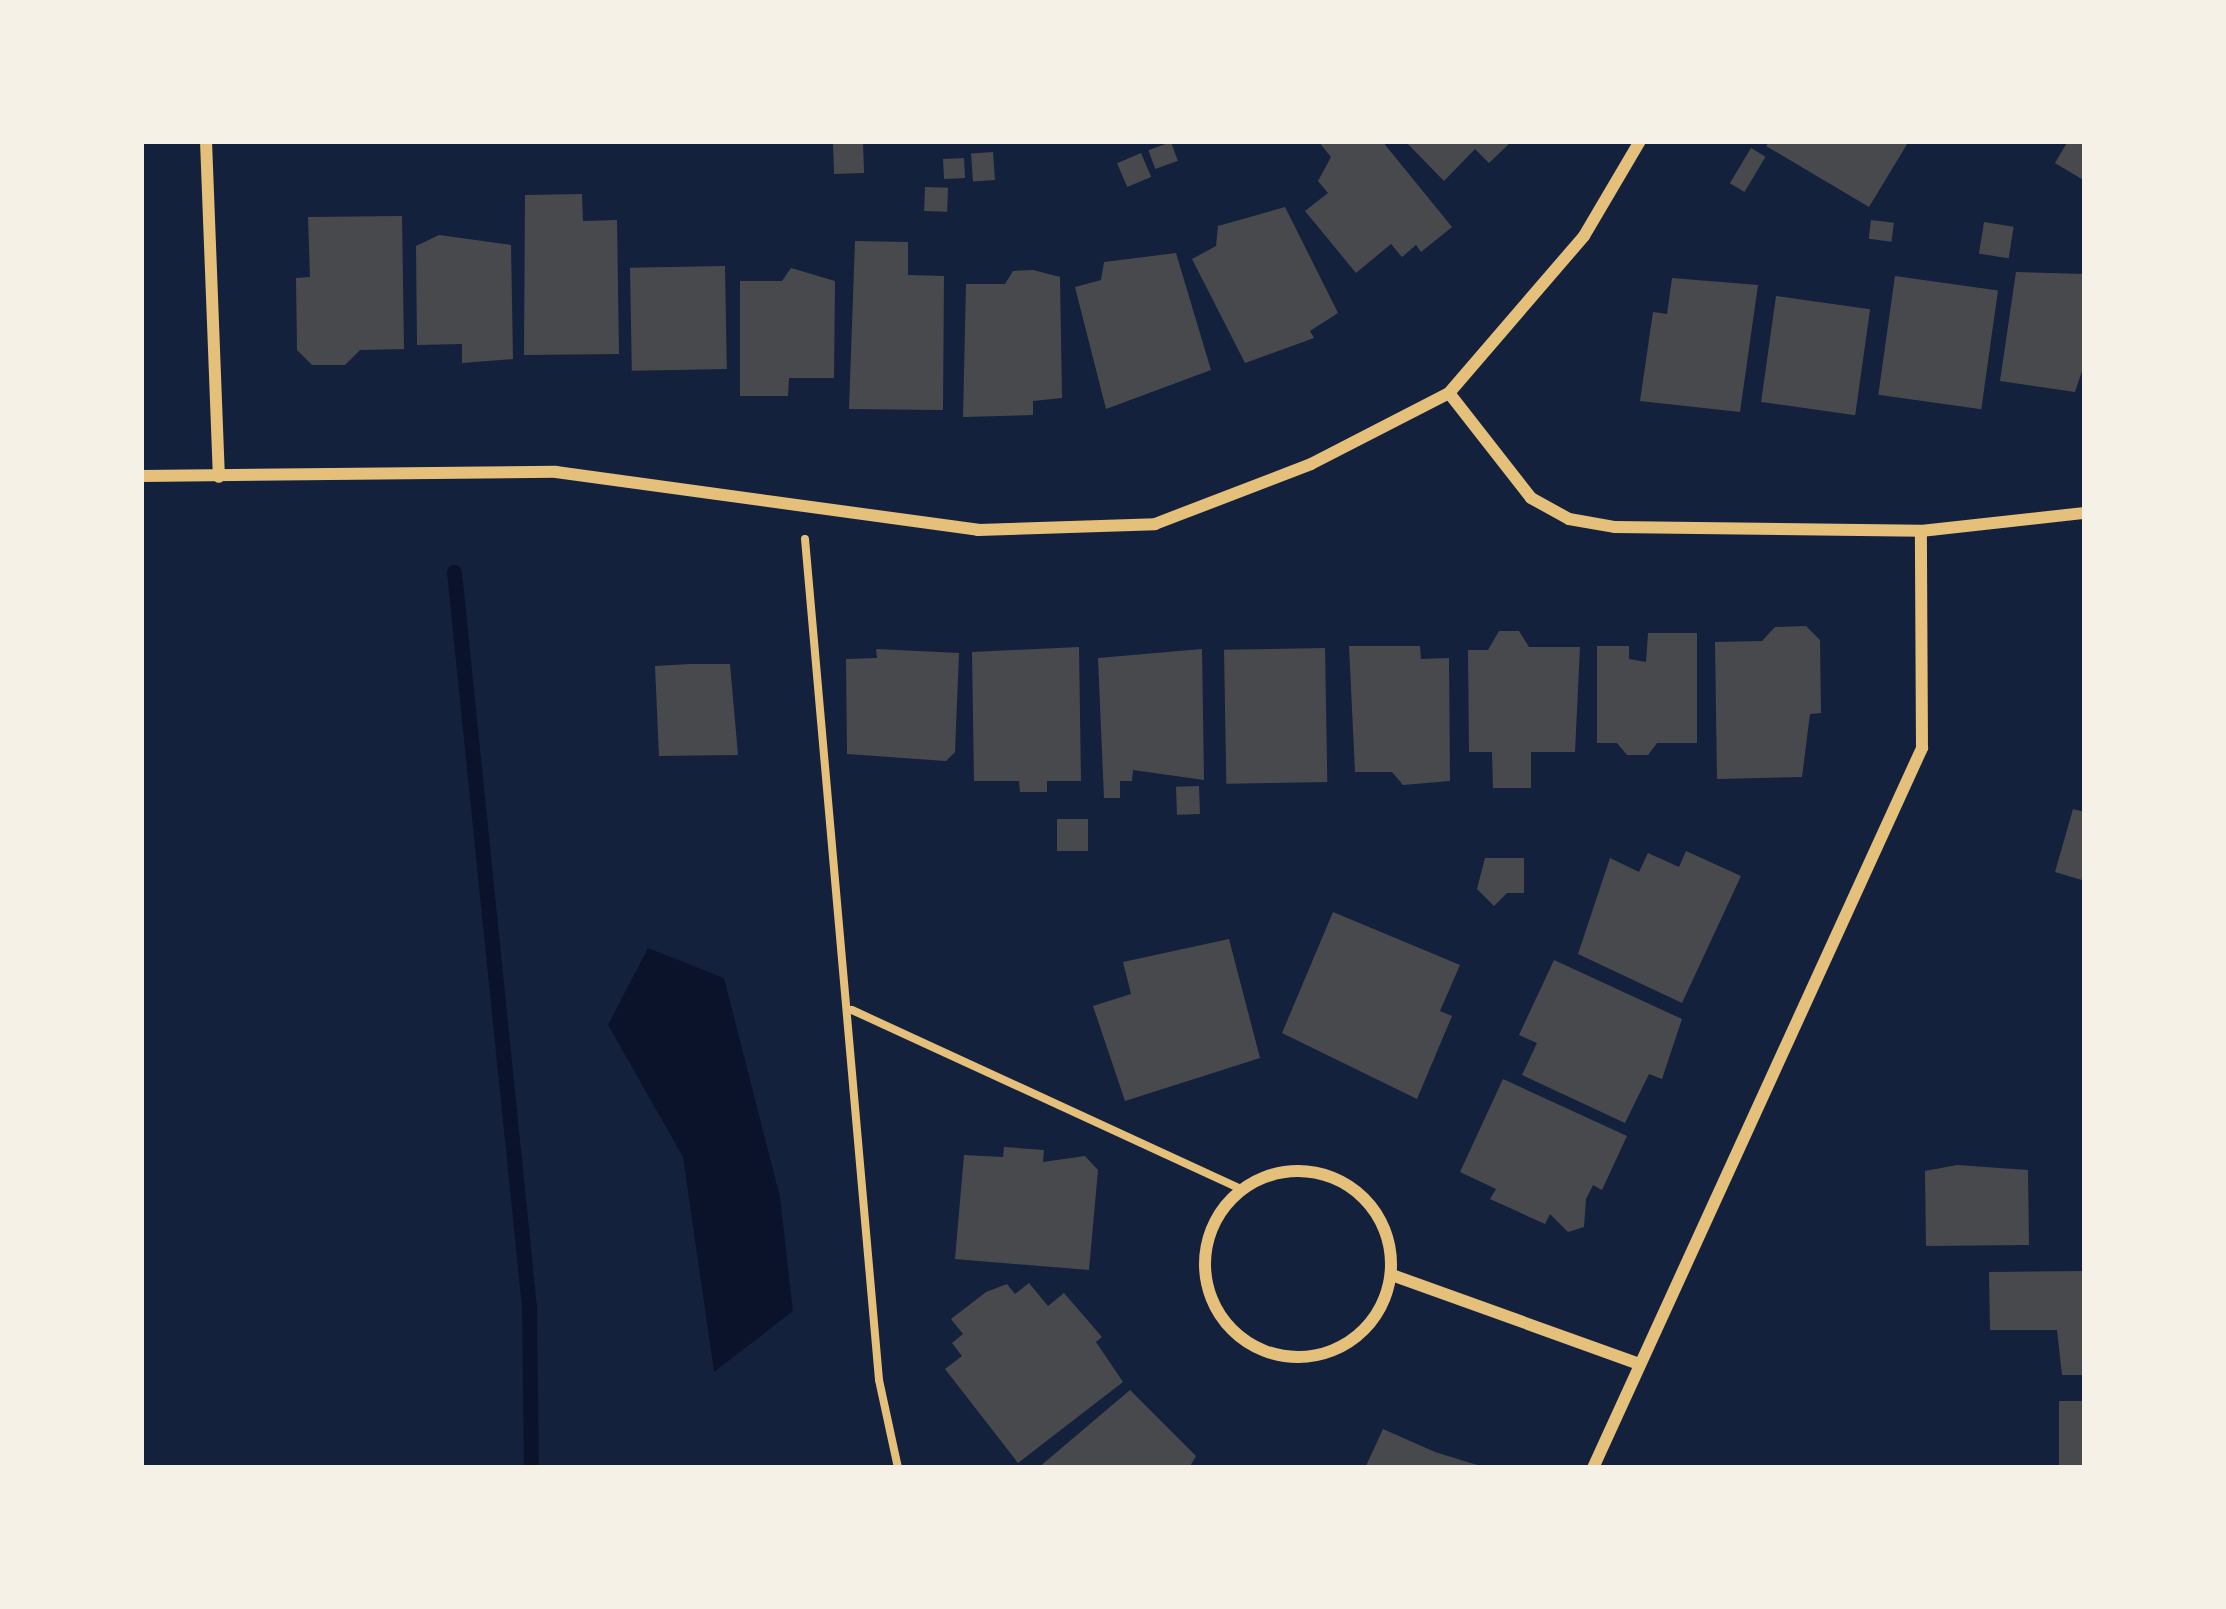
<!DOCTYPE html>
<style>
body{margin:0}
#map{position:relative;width:2226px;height:1609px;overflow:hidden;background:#14213d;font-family:Roboto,sans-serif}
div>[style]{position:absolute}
.water>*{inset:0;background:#0b132b}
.stream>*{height:15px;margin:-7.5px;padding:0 7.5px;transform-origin:7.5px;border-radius:7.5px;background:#0b132b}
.building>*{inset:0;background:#48494c;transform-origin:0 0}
.path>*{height:8px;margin:-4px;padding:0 4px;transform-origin:4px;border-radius:4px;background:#e5c07b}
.minor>*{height:12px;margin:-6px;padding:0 6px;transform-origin:6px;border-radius:6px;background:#e5c07b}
.minor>.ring{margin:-6px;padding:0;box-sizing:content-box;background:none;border:12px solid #e5c07b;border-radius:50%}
span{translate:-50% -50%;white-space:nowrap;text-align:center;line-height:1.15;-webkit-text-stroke:9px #f6f1e7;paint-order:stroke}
.frame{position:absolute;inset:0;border:144px solid #f6f1e7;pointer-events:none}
</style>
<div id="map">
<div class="water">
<i style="clip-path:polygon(648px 948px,724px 978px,780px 1197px,793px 1311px,714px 1372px,683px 1157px,608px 1025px)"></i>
</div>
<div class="stream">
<i style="left:454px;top:572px;width:739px;rotate:84.17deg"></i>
<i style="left:529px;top:1307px;width:161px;rotate:89.3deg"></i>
</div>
<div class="building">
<i style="clip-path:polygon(1318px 141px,1382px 141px,1452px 227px,1421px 252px,1416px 245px,1402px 257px,1391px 244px,1356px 273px,1305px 211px,1328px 193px,1318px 181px,1331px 157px)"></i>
<i style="clip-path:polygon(1405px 141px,1512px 141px,1489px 163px,1475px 149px,1444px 181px)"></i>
<i style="clip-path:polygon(1770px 141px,1909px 141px,1869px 207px,1766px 146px)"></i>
<i style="clip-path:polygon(2068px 141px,2085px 141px,2085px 181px,2055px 163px)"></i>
<i style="left:1171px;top:142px;width:20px;height:24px;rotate:70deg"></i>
<i style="left:863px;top:143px;width:30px;height:30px;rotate:88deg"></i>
<i style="left:1751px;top:148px;width:17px;height:41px;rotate:31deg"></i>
<i style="left:993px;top:152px;width:28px;height:22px;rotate:86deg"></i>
<i style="left:1141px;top:153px;width:26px;height:26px;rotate:67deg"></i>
<i style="left:964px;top:158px;width:20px;height:21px;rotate:87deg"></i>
<i style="left:925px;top:187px;width:23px;height:24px;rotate:2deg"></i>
<i style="clip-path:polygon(582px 194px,583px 221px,617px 220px,619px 354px,524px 355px,525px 195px)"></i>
<i style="clip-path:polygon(1285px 207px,1338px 313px,1310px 331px,1314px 338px,1245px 363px,1192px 259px,1216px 246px,1218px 226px)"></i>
<i style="clip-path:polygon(402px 216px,404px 349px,360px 350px,345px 365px,312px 365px,297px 350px,296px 278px,310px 277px,308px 217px)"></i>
<i style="left:1871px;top:220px;width:23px;height:19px;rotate:7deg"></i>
<i style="left:1984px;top:222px;width:30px;height:32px;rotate:9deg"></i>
<i style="clip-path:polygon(439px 235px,511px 245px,513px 359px,462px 363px,462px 344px,417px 345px,416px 246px)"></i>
<i style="clip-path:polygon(855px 241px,908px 242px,908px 275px,944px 276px,943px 410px,849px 409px)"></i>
<i style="clip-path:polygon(1176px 253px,1211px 370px,1106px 409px,1075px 287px,1101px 280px,1104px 262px)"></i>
<i style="left:725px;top:266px;width:103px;height:95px;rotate:89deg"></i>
<i style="clip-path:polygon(791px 268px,835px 281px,834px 378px,789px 378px,788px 396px,740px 396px,740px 281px,782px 281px)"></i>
<i style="clip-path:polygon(1033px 270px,1060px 277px,1062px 398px,1033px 401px,1033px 415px,963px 417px,966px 284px,1005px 284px,1013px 271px)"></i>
<i style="clip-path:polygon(2016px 272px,2085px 274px,2085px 362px,2075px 392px,2000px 381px)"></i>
<i style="left:1895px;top:276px;width:104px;height:120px;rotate:8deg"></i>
<i style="clip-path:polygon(1672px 278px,1758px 285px,1740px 412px,1640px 401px,1653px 312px,1667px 314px)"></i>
<i style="left:1776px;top:296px;width:95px;height:107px;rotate:8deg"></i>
<i style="clip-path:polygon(1806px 626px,1820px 640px,1821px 713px,1810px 714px,1802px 777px,1717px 779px,1715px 642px,1762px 641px,1775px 627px)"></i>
<i style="clip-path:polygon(1499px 631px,1519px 631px,1529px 647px,1580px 647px,1575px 752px,1531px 752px,1531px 788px,1493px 788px,1492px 752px,1469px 752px,1468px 650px,1488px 650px)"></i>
<i style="clip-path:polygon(1648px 633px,1697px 633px,1697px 743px,1657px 743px,1648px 755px,1627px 755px,1617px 743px,1597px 743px,1597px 646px,1629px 646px,1629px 659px,1646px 662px)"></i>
<i style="clip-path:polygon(1349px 646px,1420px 646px,1421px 659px,1449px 658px,1450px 781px,1403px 785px,1392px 772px,1355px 772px)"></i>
<i style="clip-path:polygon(1079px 647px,1081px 781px,1047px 781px,1047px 792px,1020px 792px,1019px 781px,974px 781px,972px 652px)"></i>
<i style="left:1325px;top:648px;width:134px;height:101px;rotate:89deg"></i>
<i style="clip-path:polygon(876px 649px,959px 653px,955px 752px,946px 761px,847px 754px,846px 659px,877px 658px)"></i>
<i style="clip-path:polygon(1202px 649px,1204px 780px,1133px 770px,1132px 781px,1120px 781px,1120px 798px,1104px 798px,1098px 658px)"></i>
<i style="clip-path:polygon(690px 664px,730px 664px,738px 755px,659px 756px,655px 666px)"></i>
<i style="left:1199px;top:786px;width:28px;height:23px;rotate:88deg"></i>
<i style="clip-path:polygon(2073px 809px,2085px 812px,2085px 881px,2055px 872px)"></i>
<i style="left:1057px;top:819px;width:31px;height:32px"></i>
<i style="clip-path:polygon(1686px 851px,1741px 876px,1682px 1003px,1578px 954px,1610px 858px,1639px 872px,1648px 853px,1679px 867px)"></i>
<i style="clip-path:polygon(1485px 858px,1524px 858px,1524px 893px,1507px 893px,1494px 906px,1477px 889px)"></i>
<i style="clip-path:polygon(1333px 912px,1460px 965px,1440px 1011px,1452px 1016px,1417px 1099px,1282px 1033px)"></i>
<i style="clip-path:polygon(1229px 939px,1260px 1058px,1125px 1101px,1093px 1006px,1131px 994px,1123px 962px)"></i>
<i style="clip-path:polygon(1554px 960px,1682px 1019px,1662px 1079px,1649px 1074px,1625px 1123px,1522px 1075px,1537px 1043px,1519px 1035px)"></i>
<i style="clip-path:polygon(1503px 1079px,1627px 1136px,1602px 1190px,1593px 1185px,1586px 1199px,1584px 1227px,1568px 1232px,1550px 1214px,1545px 1224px,1490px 1199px,1496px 1189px,1460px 1172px)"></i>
<i style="clip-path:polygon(1004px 1147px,1044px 1150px,1043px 1162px,1085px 1156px,1098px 1170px,1089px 1270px,955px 1259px,964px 1155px,1003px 1157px)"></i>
<i style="clip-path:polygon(1957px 1165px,2028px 1170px,2029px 1245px,1926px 1246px,1925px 1171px)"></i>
<i style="clip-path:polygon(2085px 1271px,2085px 1375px,2062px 1375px,2057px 1330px,1990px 1330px,1989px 1272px)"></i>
<i style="clip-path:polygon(1029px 1283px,1048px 1306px,1064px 1293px,1102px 1337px,1096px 1342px,1123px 1382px,1018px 1463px,945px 1369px,962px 1356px,952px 1343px,963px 1334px,951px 1319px,986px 1292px,1007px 1284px,1015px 1294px)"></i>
<i style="clip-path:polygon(1130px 1390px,1196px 1456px,1189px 1468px,1038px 1468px)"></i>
<i style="left:2059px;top:1401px;width:26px;height:66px"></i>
<i style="clip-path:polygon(1383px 1429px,1435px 1452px,1487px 1468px,1365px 1468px)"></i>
</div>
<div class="path">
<i style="left:805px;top:539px;width:844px;rotate:84.97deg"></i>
<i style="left:879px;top:1380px;width:90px;rotate:77.8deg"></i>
<i style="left:852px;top:1010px;width:429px;rotate:24.7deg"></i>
</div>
<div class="minor">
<i style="left:206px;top:141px;width:336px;rotate:87.8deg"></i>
<i style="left:1449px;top:393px;width:133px;rotate:52deg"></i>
<i style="left:1531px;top:498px;width:43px;rotate:28.9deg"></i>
<i style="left:1569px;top:519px;width:47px;rotate:9.9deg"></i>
<i style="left:1615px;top:527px;width:306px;rotate:0.7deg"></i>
<i style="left:1921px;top:531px;width:165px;rotate:-6.3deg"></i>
<i style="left:141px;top:476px;width:415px;rotate:-0.6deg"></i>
<i style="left:556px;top:472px;width:426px;rotate:7.8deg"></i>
<i style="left:978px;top:530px;width:177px;rotate:-1.9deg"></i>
<i style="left:1155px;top:524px;width:167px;rotate:-21deg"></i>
<i style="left:1311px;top:464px;width:155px;rotate:-27.2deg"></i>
<i style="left:1449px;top:393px;width:207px;rotate:-49.3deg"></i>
<i style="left:1584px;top:236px;width:110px;rotate:-59.5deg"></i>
<i class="ring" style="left:1205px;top:1171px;width:174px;height:174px"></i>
<i style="left:1392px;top:1275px;width:259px;rotate:19.8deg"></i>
<i style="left:1593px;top:1468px;width:792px;rotate:-65.44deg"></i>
<i style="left:1922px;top:748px;width:217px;rotate:-90.3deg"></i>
</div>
<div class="frame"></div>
</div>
